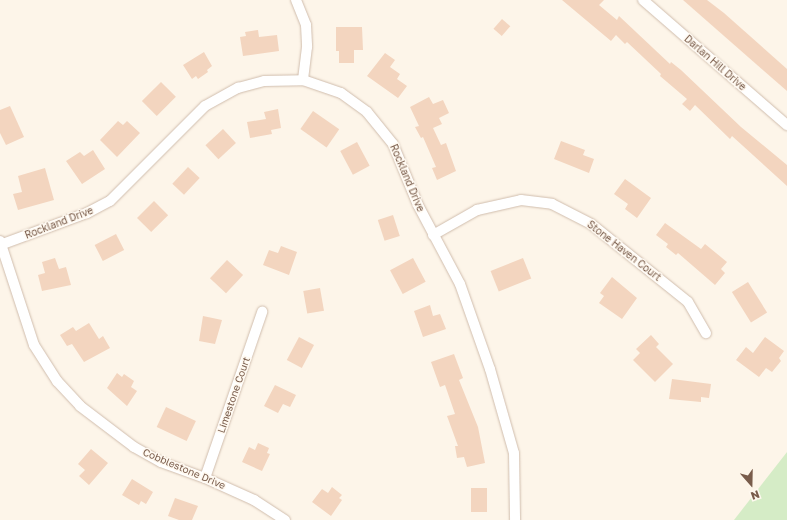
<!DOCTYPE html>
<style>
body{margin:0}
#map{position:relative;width:787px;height:520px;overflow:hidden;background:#fdf5e9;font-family:"Golos Text",sans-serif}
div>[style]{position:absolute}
.green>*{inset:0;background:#d5ecc6}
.building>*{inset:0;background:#f3d5bf;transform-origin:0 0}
.roads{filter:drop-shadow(0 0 1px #d0bdad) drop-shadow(0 0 1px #d0bdad)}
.street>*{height:10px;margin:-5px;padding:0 5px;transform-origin:5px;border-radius:5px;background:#fff}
span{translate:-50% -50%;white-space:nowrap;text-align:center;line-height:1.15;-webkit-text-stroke:3px #fff9f0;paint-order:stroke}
.street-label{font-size:10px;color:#795c4b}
.north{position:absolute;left:731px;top:464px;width:40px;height:40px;-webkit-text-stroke:3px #fff9f0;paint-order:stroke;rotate:160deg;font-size:11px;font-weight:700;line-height:16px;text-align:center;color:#795c4b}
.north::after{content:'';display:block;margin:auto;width:14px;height:18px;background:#795c4b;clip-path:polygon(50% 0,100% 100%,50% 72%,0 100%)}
</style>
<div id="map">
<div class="green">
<i style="clip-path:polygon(787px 452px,787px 520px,734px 520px)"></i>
</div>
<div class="building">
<i style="clip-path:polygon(562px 0,604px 0,599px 5px,617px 20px,619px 16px,670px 64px,671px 62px,681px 70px,741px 127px,787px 165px,787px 186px,732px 136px,730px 139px,695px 105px,690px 111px,682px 104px,687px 99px,660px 76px,661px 74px,627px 42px,625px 44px,616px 35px,611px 41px)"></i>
<i style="clip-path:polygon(683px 0,707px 0,724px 13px,787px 69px,787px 91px)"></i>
<i style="left:502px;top:19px;width:11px;height:13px;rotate:41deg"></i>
<i style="clip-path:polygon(336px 27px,362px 27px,363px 50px,354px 50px,354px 63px,339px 63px,339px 51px,336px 51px)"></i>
<i style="clip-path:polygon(258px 30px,259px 37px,277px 35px,279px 51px,243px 56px,240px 37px,246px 36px,245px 32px)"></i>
<i style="clip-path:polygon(204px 52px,212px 66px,207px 70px,208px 72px,198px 79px,196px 76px,192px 79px,183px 65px)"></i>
<i style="clip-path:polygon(385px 53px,395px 60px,390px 67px,400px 74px,397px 79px,407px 86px,398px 98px,367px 76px)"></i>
<i style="left:161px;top:82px;width:21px;height:27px;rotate:45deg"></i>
<i style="clip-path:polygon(429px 97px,433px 104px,443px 100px,449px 113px,439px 118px,442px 124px,433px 128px,441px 145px,446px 143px,456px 171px,437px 180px,432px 168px,436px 167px,423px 137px,421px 138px,415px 127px,419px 126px,410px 107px)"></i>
<i style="clip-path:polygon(10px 106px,24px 137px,6px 145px,0 133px,0 110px)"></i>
<i style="clip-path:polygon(278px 109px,281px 128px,271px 130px,272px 134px,250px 138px,247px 122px,266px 119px,264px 112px)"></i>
<i style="left:313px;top:111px;width:32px;height:22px;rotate:35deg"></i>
<i style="clip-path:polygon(118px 121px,123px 125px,127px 121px,140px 133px,117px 157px,100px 140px)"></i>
<i style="left:223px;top:129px;width:19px;height:24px;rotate:47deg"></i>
<i style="clip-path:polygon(561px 141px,585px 150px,583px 155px,594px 159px,589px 173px,554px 159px)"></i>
<i style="left:357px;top:142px;width:27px;height:19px;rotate:62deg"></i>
<i style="clip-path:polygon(93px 150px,105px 169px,82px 184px,66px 161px,80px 152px,84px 156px)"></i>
<i style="left:188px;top:167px;width:16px;height:23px;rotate:43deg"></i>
<i style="clip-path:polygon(45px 168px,54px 200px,18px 210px,13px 194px,22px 192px,18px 176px)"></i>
<i style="clip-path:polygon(625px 179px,651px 198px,637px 218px,625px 209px,628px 204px,614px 194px)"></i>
<i style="left:154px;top:201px;width:20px;height:24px;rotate:45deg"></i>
<i style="left:393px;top:215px;width:22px;height:16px;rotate:72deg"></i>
<i style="clip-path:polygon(665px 223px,701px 249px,705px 244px,727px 262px,721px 269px,725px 273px,715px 285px,678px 253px,676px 255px,666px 247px,668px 244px,656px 235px)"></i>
<i style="left:116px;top:234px;width:18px;height:24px;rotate:63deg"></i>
<i style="clip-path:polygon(281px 246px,297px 252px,289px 275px,263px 265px,269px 250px,278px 253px)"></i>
<i style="clip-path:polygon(55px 258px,59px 269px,66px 267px,71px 285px,42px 291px,38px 275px,45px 273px,42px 262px)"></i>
<i style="left:413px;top:258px;width:27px;height:26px;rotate:62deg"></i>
<i style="left:523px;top:258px;width:22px;height:35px;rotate:68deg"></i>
<i style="left:227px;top:260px;width:22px;height:25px;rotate:43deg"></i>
<i style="clip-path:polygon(612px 277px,637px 298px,622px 319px,599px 303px,604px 296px,600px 293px)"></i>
<i style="left:748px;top:282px;width:36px;height:19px;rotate:58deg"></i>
<i style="left:320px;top:288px;width:23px;height:17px;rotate:80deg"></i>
<i style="clip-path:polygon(430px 305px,433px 316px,440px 314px,446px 329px,423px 337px,414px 311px)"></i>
<i style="clip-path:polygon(203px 316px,222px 320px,215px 344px,199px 341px)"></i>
<i style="clip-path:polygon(89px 323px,99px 339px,103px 336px,110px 348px,84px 362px,72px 344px,67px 346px,60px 335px,73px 327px,76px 331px)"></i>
<i style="clip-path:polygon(651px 335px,659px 344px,656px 347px,673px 364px,655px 382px,633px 360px,640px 353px,636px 349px)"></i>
<i style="left:299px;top:337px;width:17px;height:26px;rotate:28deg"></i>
<i style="clip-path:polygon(765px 337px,784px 351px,779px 358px,781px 361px,772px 372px,766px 368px,759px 377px,736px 360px,746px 347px,753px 353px)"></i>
<i style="clip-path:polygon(454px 354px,463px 378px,459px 380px,478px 427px,485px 463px,467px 467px,464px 457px,457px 458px,455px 446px,458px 446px,447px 416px,455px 414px,445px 385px,440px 387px,431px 362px)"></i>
<i style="clip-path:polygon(117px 373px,122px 377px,124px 374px,134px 381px,131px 387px,137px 391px,127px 406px,107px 388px)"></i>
<i style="clip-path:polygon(672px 379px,711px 384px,709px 398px,701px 397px,701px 402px,669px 399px)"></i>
<i style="clip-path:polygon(275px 385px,296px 395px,290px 407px,283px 404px,278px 413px,264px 406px)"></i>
<i style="left:166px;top:407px;width:33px;height:22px;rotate:25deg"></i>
<i style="clip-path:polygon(258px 443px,269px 448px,267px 453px,270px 454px,262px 471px,242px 462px,249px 447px,255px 450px)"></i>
<i style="clip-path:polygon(91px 449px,108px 463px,89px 485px,79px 476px,85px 470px,78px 464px)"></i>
<i style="clip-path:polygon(132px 479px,153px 492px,146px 504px,141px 501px,139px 505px,122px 495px)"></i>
<i style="clip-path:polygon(332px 487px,342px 495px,339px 498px,342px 500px,331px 516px,312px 502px,322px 489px,328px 493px)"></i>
<i style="left:471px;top:488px;width:16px;height:24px"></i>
<i style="clip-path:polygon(175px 498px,198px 506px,192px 520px,179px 520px,168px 516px)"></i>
</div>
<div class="roads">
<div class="street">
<i style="left:296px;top:0;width:27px;rotate:68deg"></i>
<i style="left:306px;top:25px;width:22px;rotate:87deg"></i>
<i style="left:307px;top:47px;width:33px;rotate:97deg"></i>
<i style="left:643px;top:0;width:191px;rotate:41deg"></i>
<i style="left:433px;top:235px;width:51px;rotate:-29.6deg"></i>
<i style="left:477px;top:210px;width:45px;rotate:-12.8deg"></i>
<i style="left:521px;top:200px;width:31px;rotate:7deg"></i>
<i style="left:552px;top:204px;width:44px;rotate:27.1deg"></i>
<i style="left:591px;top:224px;width:124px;rotate:38.8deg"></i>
<i style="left:688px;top:302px;width:36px;rotate:60deg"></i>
<i style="left:0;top:241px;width:109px;rotate:71.9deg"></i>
<i style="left:34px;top:345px;width:43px;rotate:57.4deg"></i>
<i style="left:57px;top:381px;width:34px;rotate:47deg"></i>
<i style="left:80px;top:406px;width:68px;rotate:37.2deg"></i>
<i style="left:134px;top:447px;width:31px;rotate:29deg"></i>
<i style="left:161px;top:462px;width:47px;rotate:20deg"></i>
<i style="left:205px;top:478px;width:54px;rotate:24.2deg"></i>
<i style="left:254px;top:500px;width:37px;rotate:33deg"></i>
<i style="left:0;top:245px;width:93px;rotate:-20.2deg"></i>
<i style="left:87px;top:213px;width:26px;rotate:-28deg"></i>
<i style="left:110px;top:201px;width:134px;rotate:-45deg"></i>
<i style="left:205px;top:106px;width:38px;rotate:-29deg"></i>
<i style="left:238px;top:88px;width:27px;rotate:-15deg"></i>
<i style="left:264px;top:81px;width:39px;rotate:-1deg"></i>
<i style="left:303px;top:80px;width:40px;rotate:18.9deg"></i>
<i style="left:341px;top:93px;width:32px;rotate:36deg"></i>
<i style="left:367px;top:112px;width:41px;rotate:50.9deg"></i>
<i style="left:393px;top:144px;width:66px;rotate:67.7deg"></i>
<i style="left:418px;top:205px;width:89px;rotate:62deg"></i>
<i style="left:460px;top:284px;width:90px;rotate:70.6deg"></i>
<i style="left:490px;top:369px;width:87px;rotate:74.1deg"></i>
<i style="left:514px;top:453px;width:67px;rotate:89.1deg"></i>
<i style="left:205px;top:478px;width:176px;rotate:-71deg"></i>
</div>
</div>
<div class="street-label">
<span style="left:715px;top:63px;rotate:41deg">Darlan Hill Drive</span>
<span style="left:407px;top:178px;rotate:67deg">Rockland Drive</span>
<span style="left:59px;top:223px;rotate:-21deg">Rockland Drive</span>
<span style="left:624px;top:251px;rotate:38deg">Stone Haven Court</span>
<span style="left:234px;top:395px;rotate:-71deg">Limestone Court</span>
<span style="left:184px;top:469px;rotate:23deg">Cobblestone Drive</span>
</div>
<div class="north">N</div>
</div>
